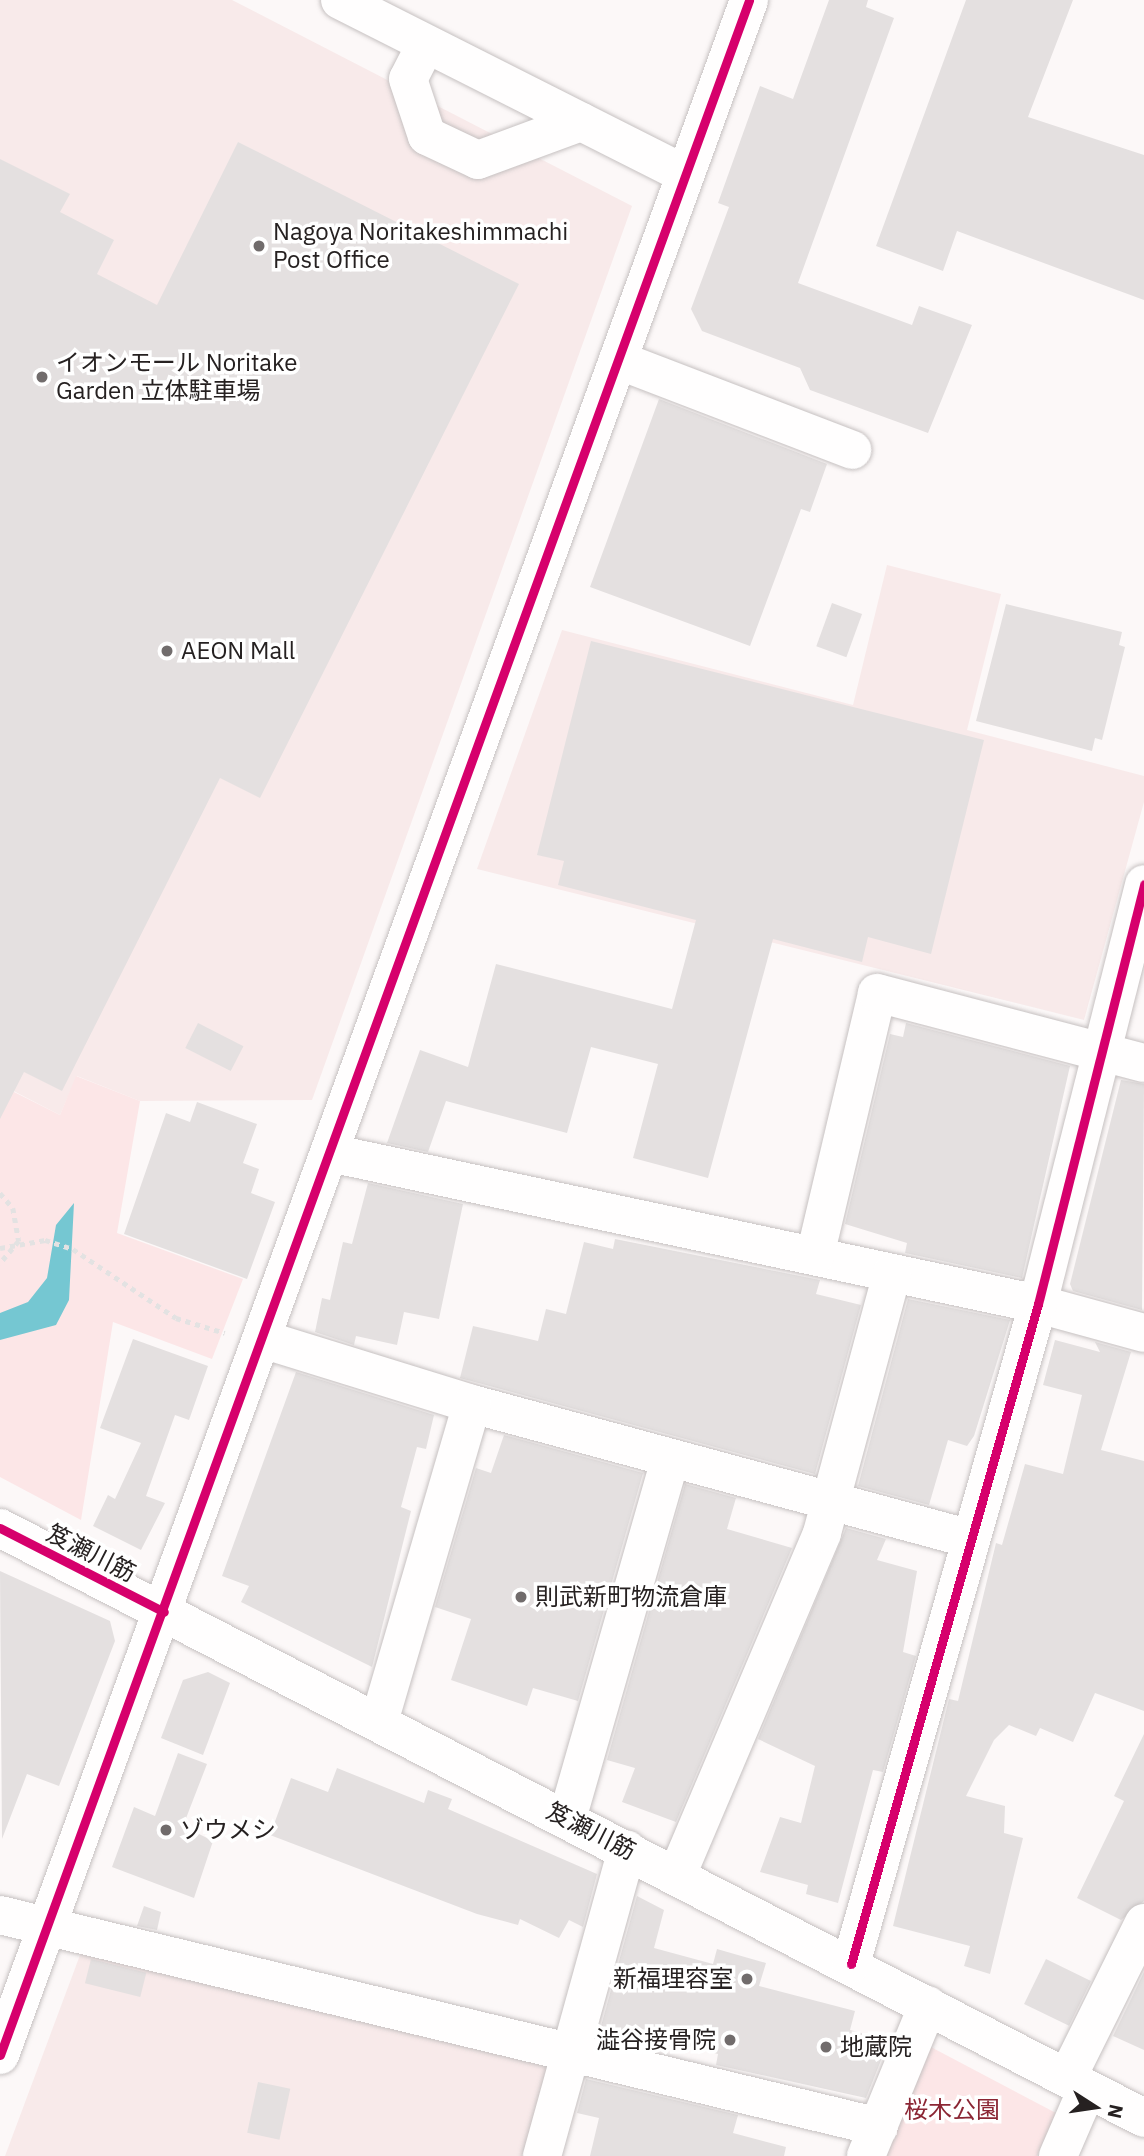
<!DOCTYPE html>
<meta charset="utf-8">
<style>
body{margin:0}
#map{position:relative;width:1144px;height:2156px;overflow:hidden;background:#fcf8f8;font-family:"IBM Plex Sans","Noto Sans JP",sans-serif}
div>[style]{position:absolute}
.built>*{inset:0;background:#f8eaea}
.green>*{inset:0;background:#fce6e7}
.water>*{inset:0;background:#75c7d2}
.building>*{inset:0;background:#e4e0e0;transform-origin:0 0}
.path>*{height:4.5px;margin-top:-2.25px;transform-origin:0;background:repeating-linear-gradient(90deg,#e3e2e2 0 5px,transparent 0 10px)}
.roads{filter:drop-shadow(0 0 2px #c6c1c1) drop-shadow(0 0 2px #c6c1c1)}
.minor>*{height:38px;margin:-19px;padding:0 19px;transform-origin:19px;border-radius:19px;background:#fffefe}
.cycleway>*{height:9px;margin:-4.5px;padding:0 4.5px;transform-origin:4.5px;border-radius:4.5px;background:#d6006c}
.dots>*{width:19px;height:19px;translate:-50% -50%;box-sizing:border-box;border:4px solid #fff;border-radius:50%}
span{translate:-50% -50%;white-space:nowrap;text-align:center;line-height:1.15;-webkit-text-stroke:7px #fff;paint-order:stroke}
.poi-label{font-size:24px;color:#262121}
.left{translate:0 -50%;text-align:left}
.right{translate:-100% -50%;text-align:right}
.street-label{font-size:24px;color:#262121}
.park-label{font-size:24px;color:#8b2634}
.north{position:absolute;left:1060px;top:2072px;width:70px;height:70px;-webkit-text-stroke:5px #fff;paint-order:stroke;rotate:102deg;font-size:19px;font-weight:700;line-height:28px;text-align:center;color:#262121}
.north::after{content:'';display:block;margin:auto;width:24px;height:32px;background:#262121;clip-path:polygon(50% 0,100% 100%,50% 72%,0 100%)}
</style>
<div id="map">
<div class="built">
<i style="clip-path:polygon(0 0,232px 0,632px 206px,312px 1100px,140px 1101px,77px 1076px,60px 1115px,0 1084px)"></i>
<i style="clip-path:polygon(887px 565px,1001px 594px,967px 730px,1144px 776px,1144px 802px,1084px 1020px,477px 869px,562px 630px,853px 705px)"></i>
<i style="clip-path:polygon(83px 1947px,552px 2064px,527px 2156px,5px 2156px)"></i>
</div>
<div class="green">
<i style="clip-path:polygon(76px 1076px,140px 1101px,117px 1233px,243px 1279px,212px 1359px,113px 1322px,81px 1520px,0 1477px,0 1085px,60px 1115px)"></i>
<i style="clip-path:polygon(929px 2046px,1056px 2113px,1037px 2156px,881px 2156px)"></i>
</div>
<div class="water">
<i style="clip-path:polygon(74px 1203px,69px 1300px,56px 1325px,0 1340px,0 1313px,28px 1302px,47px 1278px,56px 1225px)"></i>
</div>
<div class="building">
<i style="clip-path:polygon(829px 0,868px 0,866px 7px,894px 18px,798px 283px,912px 325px,919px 306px,972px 325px,928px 433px,810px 390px,800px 368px,702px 331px,691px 309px,729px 207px,718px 203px,760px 86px,793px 99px)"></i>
<i style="clip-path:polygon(966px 0,1073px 0,1028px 117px,1144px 155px,1144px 300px,957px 231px,943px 271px,876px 246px)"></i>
<i style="clip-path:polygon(238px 142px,519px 284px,260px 798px,220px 778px,62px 1091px,24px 1072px,0 1119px,0 159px,70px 194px,60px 212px,114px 240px,97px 274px,157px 305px)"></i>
<i style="clip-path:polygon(659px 399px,827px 464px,810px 512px,801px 509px,750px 646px,590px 587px)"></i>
<i style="left:832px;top:603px;width:32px;height:46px;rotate:20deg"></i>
<i style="clip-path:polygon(1006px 604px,1122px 632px,1119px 645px,1125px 647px,1102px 740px,1095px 738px,1092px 751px,976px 721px)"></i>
<i style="clip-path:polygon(591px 641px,984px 740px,931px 954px,868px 937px,862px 962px,773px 939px,708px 1178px,633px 1158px,658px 1064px,591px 1047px,567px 1133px,446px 1101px,428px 1152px,387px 1143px,420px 1050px,468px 1067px,496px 964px,672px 1009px,696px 920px,558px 885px,564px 861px,537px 855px)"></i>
<i style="left:198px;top:1023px;width:51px;height:28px;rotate:27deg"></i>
<i style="clip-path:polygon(906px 1023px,1070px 1066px,1022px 1278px,905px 1253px,907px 1243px,845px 1224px,890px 1034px,903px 1037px)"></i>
<i style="clip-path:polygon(1121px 1080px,1144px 1084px,1142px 1310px,1073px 1291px,1070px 1284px)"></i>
<i style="clip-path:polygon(197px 1102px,257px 1124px,243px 1163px,259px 1169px,251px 1193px,275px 1202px,247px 1279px,124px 1234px,166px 1113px,190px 1122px)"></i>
<i style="clip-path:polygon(368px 1183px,463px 1204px,439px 1319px,404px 1312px,397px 1345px,356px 1336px,354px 1345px,315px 1332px,322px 1298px,330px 1300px,343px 1242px,352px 1244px)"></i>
<i style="clip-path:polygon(615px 1239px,820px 1280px,816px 1294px,861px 1305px,815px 1474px,460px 1378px,473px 1326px,538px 1341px,546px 1309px,566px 1314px,584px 1242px,613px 1249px)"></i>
<i style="clip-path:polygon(908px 1299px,1010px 1320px,974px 1436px,967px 1446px,948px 1440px,929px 1505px,858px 1486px)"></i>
<i style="clip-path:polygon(133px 1339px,208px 1366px,189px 1420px,175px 1415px,146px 1496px,165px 1503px,141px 1550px,93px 1526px,108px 1495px,115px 1499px,141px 1443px,100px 1428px)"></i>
<i style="clip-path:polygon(1055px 1340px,1100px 1352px,1095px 1342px,1131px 1352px,1101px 1450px,1144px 1461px,1144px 1711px,1095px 1693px,1073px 1742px,1040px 1728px,1036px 1736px,1009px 1725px,994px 1740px,966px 1796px,1005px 1806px,1004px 1833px,1023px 1838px,990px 1974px,964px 1966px,970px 1946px,893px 1926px,949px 1699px,958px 1701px,996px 1543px,1002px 1545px,1025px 1464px,1063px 1474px,1082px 1395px,1043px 1385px)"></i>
<i style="clip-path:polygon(296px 1372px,434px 1415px,426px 1449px,417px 1447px,401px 1507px,411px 1511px,372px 1667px,241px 1602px,249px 1586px,222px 1576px)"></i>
<i style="clip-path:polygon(504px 1435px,643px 1473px,578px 1701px,533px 1688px,527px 1706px,451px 1680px,471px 1619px,435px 1607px,476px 1468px,491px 1473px)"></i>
<i style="clip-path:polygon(685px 1484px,736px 1498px,727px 1529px,792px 1548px,676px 1822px,622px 1802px,635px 1768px,607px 1760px)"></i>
<i style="clip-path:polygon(846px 1528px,886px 1539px,877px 1560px,917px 1571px,903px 1652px,916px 1656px,883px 1772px,873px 1770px,838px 1903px,806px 1894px,808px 1885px,760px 1872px,780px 1817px,801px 1823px,815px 1766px,758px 1739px)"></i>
<i style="clip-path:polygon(0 1571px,110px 1621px,115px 1641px,59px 1786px,27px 1774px,2px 1839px)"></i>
<i style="clip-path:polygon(208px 1672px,230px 1683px,203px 1755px,161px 1738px,183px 1680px)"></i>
<i style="clip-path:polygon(1144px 1734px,1144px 1901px,1121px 1920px,1077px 1898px,1124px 1801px,1114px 1796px)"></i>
<i style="clip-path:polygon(178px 1753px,207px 1764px,183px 1826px,213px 1841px,194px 1898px,112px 1867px,134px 1807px,155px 1816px)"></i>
<i style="clip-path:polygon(337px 1768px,424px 1803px,428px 1790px,452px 1799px,448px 1809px,597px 1874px,583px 1927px,569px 1920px,559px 1938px,520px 1919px,518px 1925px,477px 1914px,270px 1835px,291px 1778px,328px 1792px)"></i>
<i style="clip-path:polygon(637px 1896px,664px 1910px,654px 1948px,713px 1964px,717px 1949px,766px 1963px,759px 1986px,855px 2011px,850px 2030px,889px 2040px,866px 2098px,716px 2065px,718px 2054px,650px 2036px,647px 2049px,598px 2037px)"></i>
<i style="clip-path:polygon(144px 1906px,161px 1912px,157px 1930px,137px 1926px)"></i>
<i style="left:91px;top:1959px;width:57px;height:25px;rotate:14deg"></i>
<i style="left:1046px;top:1959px;width:50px;height:50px;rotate:26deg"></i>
<i style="clip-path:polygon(1144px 1972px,1144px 2050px,1113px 2036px)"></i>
<i style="clip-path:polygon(586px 2079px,738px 2115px,733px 2133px,786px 2147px,784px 2156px,590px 2156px,599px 2118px,577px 2113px)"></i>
<i style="left:258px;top:2082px;width:33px;height:52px;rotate:12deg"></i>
</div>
<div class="path">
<i style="left:0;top:1193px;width:20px;rotate:49deg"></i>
<i style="left:13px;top:1208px;width:34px;rotate:80deg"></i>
<i style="left:19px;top:1241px;width:30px;rotate:130deg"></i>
<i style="left:0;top:1248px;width:46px;rotate:-10.1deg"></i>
<i style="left:45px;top:1240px;width:29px;rotate:18deg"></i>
<i style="left:73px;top:1249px;width:124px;rotate:33.8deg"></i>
<i style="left:176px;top:1318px;width:51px;rotate:17deg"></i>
</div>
<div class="roads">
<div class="minor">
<i style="left:340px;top:0;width:386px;rotate:26.8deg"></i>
<i style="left:426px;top:44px;width:39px;rotate:117deg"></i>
<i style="left:408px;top:79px;width:60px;rotate:71.6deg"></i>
<i style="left:427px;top:136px;width:56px;rotate:25.2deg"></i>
<i style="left:478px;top:160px;width:110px;rotate:-20.3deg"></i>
<i style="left:618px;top:360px;width:251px;rotate:21deg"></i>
<i style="left:330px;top:1153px;width:724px;rotate:12.04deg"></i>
<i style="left:1038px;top:1304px;width:110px;rotate:15.3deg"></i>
<i style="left:815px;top:1256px;width:270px;rotate:-76.7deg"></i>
<i style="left:877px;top:993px;width:276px;rotate:14.7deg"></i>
<i style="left:262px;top:1339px;width:220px;rotate:17.2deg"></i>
<i style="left:472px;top:1404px;width:517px;rotate:15.14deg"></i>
<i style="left:0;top:1528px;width:1287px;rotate:27.28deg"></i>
<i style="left:379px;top:1722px;width:331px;rotate:-73.7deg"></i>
<i style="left:567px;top:1819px;width:374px;rotate:-74deg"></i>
<i style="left:677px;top:1875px;width:371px;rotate:-67deg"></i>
<i style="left:822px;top:1533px;width:269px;rotate:-74.9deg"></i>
<i style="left:0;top:1915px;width:904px;rotate:13.56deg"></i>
<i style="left:851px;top:1964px;width:686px;rotate:-74.18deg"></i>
<i style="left:1038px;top:1304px;width:433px;rotate:-75.8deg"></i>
<i style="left:0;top:2055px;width:2187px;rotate:-69.97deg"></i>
<i style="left:1067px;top:2078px;width:173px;rotate:-63.6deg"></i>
<i style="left:542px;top:2156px;width:318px;rotate:-74.5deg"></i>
<i style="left:866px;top:2156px;width:163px;rotate:-67.7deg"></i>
<i style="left:1058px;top:2156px;width:73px;rotate:-66.6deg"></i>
</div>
</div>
<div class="cycleway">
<i style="left:0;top:1528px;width:184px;rotate:27.1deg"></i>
<i style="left:851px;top:1964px;width:686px;rotate:-74.18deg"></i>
<i style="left:1038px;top:1304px;width:433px;rotate:-75.8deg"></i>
<i style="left:0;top:2055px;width:2187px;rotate:-69.97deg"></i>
</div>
<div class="dots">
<i style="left:259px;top:246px;background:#716c6c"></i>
<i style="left:42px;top:377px;background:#716c6c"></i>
<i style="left:167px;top:651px;background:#716c6c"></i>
<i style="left:521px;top:1597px;background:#716c6c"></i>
<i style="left:166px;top:1830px;background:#716c6c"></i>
<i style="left:747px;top:1979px;background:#716c6c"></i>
<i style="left:730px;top:2040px;background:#716c6c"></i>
<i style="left:826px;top:2047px;background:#716c6c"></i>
</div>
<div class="poi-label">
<span class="left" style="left:273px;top:246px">Nagoya Noritakeshimmachi<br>Post Office</span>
<span class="left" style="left:56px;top:377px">イオンモール Noritake<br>Garden 立体駐車場</span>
<span class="left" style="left:181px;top:651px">AEON Mall</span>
<span class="left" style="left:535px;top:1597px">則武新町物流倉庫</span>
<span class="left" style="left:180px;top:1830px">ゾウメシ</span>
<span class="right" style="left:733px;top:1979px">新福理容室</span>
<span class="right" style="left:716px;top:2040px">澁谷接骨院</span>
<span class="left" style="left:840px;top:2047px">地蔵院</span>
</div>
<div class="street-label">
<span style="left:91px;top:1553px;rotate:27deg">笈瀬川筋</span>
<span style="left:591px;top:1831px;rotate:27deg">笈瀬川筋</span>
</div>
<div class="park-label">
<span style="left:952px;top:2110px">桜木公園</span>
</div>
<div class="north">N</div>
</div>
